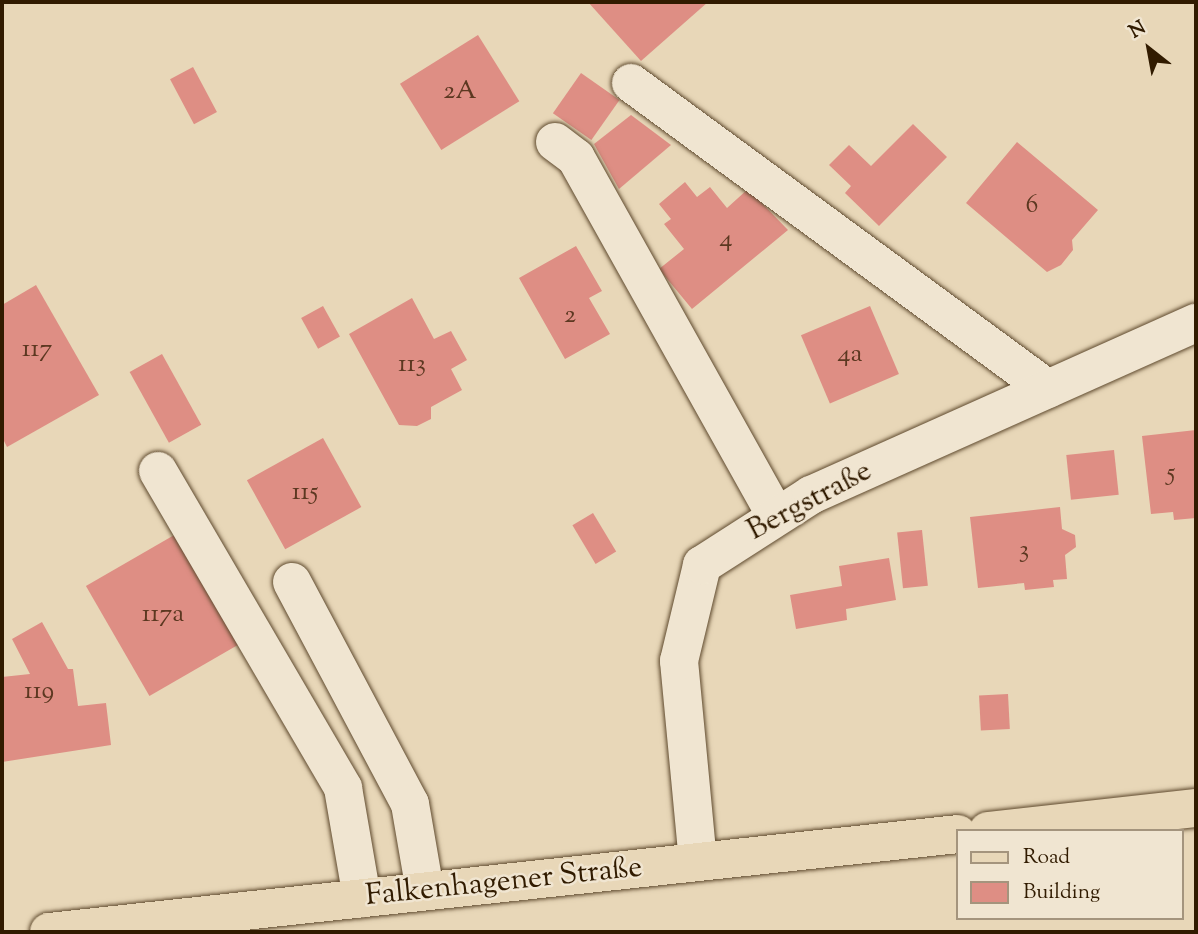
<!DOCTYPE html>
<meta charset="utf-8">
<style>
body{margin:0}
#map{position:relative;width:1198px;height:934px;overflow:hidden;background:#e8d7b8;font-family:"Sorts Mill Goudy",serif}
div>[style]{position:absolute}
.building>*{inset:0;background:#de8e84;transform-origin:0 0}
.roads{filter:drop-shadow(0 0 2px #5f4a2e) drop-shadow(0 0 2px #5f4a2e)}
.minor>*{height:38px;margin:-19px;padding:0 19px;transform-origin:19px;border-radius:19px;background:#f0e5d1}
.major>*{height:38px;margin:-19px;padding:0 19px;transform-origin:19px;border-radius:19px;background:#e8d7b8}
span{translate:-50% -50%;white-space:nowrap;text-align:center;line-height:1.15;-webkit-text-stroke:5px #f0e5d1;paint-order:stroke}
.number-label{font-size:26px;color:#5c3821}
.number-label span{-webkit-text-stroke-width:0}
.street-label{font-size:30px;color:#311b00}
.frame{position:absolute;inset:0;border:4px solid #311b00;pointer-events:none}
.legend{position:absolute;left:956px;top:829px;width:228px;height:91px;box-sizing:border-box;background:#f0e5d1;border:2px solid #a4947d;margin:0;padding:9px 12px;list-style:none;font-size:21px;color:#311b00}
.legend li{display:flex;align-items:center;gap:14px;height:35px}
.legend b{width:35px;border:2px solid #a4947d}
.north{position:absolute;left:1114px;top:14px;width:70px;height:70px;-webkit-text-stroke:5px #f0e5d1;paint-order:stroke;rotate:329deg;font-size:19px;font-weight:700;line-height:28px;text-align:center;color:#311b00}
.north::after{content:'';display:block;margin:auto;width:24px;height:32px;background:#311b00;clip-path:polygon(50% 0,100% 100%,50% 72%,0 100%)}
</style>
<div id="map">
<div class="building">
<i style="clip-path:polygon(588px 2px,708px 2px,641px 61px)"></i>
<i style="left:478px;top:35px;width:78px;height:92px;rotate:58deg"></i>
<i style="left:193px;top:67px;width:51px;height:26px;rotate:62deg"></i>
<i style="left:581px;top:73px;width:47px;height:49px;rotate:35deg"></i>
<i style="clip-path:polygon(631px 115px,671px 145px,619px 189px,594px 144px)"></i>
<i style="clip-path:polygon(913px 124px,947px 157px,879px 226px,845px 193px,851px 186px,829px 165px,849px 145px,871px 166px)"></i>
<i style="clip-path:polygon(1017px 142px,1098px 210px,1072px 240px,1073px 250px,1061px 265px,1047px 272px,966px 203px)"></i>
<i style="clip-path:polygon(685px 182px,697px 197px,710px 187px,727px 208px,748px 189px,788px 230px,692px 309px,659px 269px,684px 249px,664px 224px,671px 219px,659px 204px)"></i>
<i style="clip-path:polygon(576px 246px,602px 291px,589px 298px,610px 334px,565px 359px,519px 278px)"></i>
<i style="clip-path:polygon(36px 285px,99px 395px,7px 447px,2px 437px,2px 305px)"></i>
<i style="clip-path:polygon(412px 298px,434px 339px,451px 331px,467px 360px,451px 369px,462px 390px,431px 407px,431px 419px,417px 426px,399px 425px,349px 334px)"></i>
<i style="left:323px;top:306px;width:35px;height:25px;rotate:61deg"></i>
<i style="left:870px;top:306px;width:74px;height:75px;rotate:67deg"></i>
<i style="left:162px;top:354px;width:81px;height:37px;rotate:61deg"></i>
<i style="clip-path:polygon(1196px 430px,1196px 518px,1174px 520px,1173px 512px,1151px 514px,1142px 436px)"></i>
<i style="left:323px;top:438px;width:79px;height:87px;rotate:61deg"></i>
<i style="left:1114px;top:450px;width:45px;height:48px;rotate:84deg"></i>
<i style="clip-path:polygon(1060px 507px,1062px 529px,1075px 535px,1076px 547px,1065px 555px,1067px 579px,1053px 580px,1054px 587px,1025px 590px,1024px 583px,978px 588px,970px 517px)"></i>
<i style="left:593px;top:513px;width:45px;height:24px;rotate:59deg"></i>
<i style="left:922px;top:530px;width:56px;height:25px;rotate:84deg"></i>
<i style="left:176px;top:534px;width:127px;height:104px;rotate:60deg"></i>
<i style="clip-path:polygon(889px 558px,896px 600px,846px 609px,847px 620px,796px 629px,790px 595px,842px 586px,839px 566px)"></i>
<i style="clip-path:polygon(42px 622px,68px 669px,73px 669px,78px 706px,106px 703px,111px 745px,2px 762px,2px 677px,30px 674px,12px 639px)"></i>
<i style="left:1008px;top:694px;width:35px;height:29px;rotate:87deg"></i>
</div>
<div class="roads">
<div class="minor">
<i style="left:631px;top:83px;width:517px;rotate:36.27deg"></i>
<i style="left:555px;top:142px;width:26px;rotate:37deg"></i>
<i style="left:576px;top:158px;width:410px;rotate:60.8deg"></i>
<i style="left:158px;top:471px;width:367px;rotate:59.7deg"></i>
<i style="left:343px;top:788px;width:112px;rotate:80.2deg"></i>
<i style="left:292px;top:582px;width:251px;rotate:62deg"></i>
<i style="left:410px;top:804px;width:88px;rotate:80.2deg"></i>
<i style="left:698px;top:862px;width:202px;rotate:-95.4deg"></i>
<i style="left:679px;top:661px;width:99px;rotate:-76.5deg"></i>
<i style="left:702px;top:565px;width:130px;rotate:-32.7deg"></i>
<i style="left:811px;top:495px;width:422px;rotate:-24.1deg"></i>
</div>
<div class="major">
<i style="left:988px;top:831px;width:209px;rotate:-6.3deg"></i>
<i style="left:49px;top:932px;width:914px;rotate:-6.15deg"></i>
</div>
</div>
<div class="number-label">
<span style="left:460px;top:92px">2A</span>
<span style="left:1032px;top:206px">6</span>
<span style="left:726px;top:240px">4</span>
<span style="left:570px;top:316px">2</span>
<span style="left:37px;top:350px">117</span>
<span style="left:850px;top:355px">4a</span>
<span style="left:412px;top:365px">113</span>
<span style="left:1171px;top:474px">5</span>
<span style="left:305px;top:493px">115</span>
<span style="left:1024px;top:551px">3</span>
<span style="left:163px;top:615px">117a</span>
<span style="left:39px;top:692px">119</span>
</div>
<div class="street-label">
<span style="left:810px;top:502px;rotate:-28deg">Bergstraße</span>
<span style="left:504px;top:883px;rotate:-6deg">Falkenhagener Straße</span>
</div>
<div class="frame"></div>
<ul class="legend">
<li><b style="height:9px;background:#e8d7b8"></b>Road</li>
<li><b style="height:19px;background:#de8e84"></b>Building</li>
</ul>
<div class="north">N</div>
</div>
